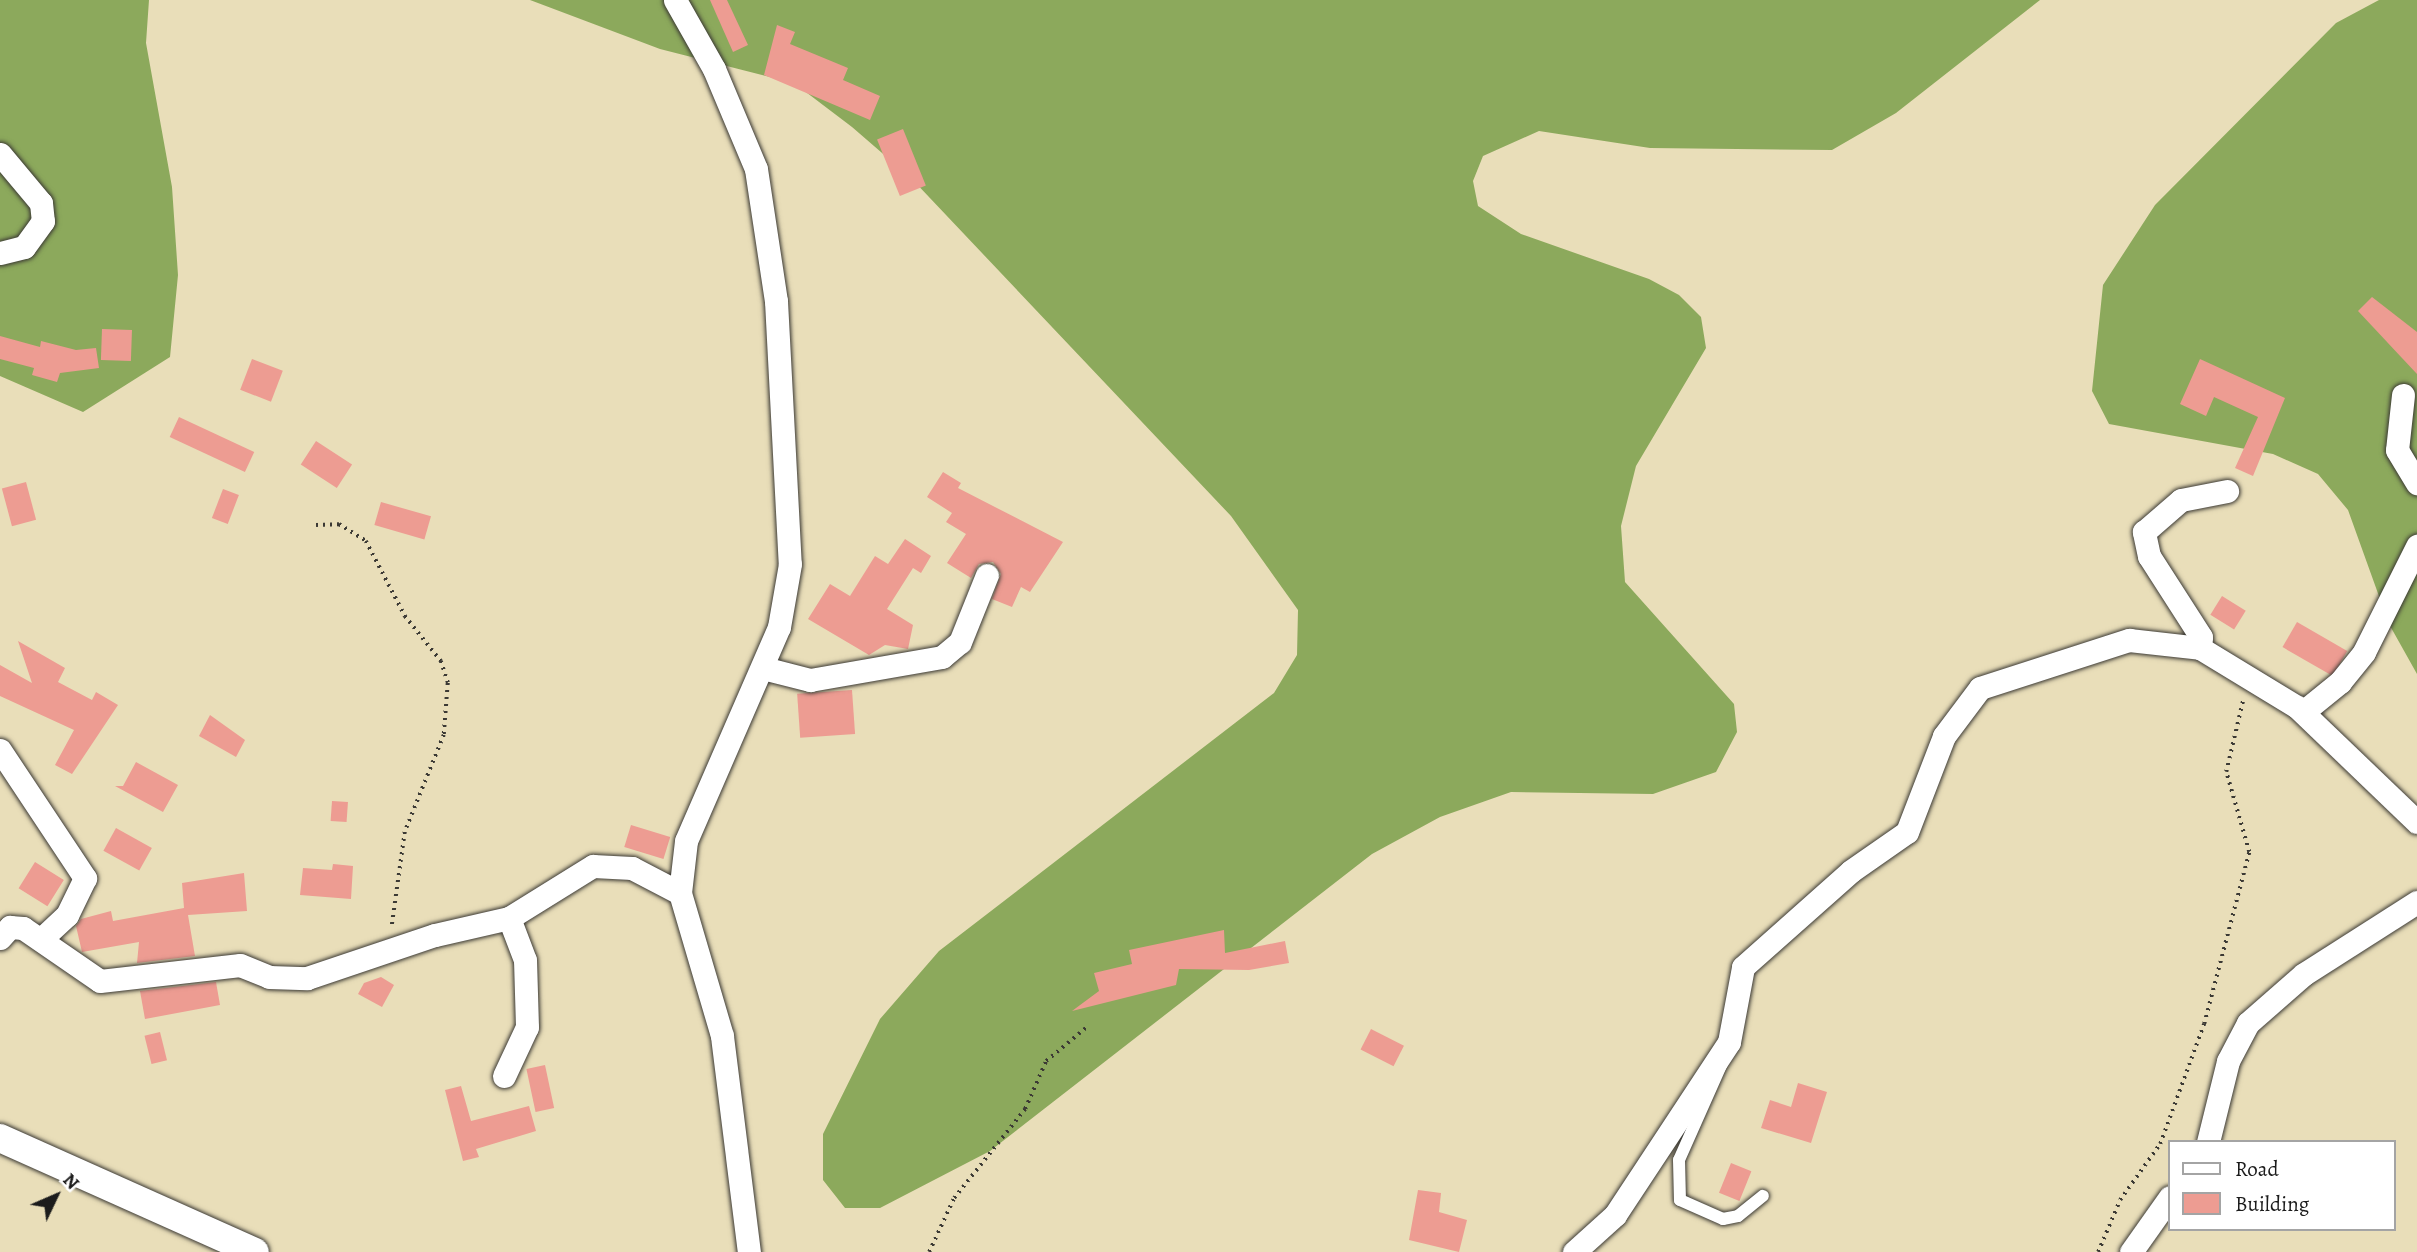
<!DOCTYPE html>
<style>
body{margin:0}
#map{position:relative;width:2417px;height:1252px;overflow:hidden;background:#e9deb9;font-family:Alegreya,serif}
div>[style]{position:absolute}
.forest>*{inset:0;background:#8ca95c}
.building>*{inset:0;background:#ed9c92;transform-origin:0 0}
.path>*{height:3.5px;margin-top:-1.75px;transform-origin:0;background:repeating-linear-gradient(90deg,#3b3934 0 2px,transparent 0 7px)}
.roads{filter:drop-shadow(0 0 2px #3b3934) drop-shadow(0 0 2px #3b3934)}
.service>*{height:12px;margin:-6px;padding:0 6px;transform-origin:6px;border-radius:6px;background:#fff}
.minor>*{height:23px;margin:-11.5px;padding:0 11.5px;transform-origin:11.5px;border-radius:11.5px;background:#fff}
.tertiary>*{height:28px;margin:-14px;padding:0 14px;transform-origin:14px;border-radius:14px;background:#fff}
span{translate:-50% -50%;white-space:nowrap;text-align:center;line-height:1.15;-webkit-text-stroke:6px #fff;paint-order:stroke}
.legend{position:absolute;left:2168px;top:1140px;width:228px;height:91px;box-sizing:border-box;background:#fff;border:2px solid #a4a4a4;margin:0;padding:9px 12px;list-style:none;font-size:21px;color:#1c1c1c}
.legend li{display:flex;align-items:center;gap:14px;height:35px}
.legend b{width:35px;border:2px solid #a4a4a4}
.north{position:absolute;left:21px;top:1161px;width:70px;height:70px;-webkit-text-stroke:5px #fff;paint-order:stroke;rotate:46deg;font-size:19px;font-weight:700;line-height:28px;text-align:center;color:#1c1c1c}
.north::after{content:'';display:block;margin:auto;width:24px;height:32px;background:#1c1c1c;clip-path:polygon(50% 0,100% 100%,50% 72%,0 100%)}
</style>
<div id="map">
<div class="forest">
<i style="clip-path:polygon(0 0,149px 0,146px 43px,172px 187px,178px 275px,170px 357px,83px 412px,0 376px)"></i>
<i style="clip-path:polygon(530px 0,2040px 0,1896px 113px,1832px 150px,1650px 148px,1539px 131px,1483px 156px,1473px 181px,1478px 206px,1521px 234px,1649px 279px,1679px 295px,1701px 317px,1706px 348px,1636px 466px,1621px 526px,1625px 582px,1734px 704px,1737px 732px,1716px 772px,1653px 794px,1511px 792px,1440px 817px,1372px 854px,990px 1151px,880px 1208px,845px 1208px,823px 1180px,823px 1134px,880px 1019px,939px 951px,1274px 693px,1297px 655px,1298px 610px,1231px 516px,911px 178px,852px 127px,794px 83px,660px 49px)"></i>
<i style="clip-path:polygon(2379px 0,2417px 0,2417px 674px,2389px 624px,2348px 510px,2318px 474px,2273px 454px,2109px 424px,2092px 391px,2103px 285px,2155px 205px,2336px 23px)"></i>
</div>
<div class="building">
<i style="clip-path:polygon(710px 0,727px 0,748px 45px,733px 52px)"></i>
<i style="clip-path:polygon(777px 25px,795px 32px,790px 44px,848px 68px,843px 80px,880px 96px,870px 120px,764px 75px)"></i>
<i style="left:903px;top:129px;width:61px;height:28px;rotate:68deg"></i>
<i style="clip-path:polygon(2372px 297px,2417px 332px,2417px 374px,2358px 311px)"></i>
<i style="left:102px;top:329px;width:30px;height:31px;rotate:2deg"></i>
<i style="clip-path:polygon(0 336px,40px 347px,41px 341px,76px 350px,96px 348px,99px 368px,60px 373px,57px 382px,32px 375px,34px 368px,0 359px)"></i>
<i style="left:252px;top:359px;width:33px;height:33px;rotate:21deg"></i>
<i style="clip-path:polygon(2200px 359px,2285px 398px,2253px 476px,2235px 468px,2258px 417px,2214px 397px,2206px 416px,2180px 404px)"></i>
<i style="left:179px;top:417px;width:83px;height:22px;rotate:25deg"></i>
<i style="left:316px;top:441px;width:43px;height:28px;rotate:33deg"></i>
<i style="clip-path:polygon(943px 472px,961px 483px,958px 488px,1063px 542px,1030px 592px,1021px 587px,1012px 607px,992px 599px,1001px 574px,993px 562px,979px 564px,971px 578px,947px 563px,966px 534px,946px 522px,952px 513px,927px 497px)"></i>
<i style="left:26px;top:482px;width:39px;height:25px;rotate:75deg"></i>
<i style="left:223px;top:489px;width:17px;height:31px;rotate:21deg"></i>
<i style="left:381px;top:502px;width:52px;height:24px;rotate:16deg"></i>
<i style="clip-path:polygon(905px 539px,931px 556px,921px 573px,913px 568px,887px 609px,913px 625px,908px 649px,885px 645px,869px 655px,808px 619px,830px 584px,850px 596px,875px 556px,888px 564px)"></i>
<i style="left:2222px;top:596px;width:28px;height:22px;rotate:32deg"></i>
<i style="left:2297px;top:622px;width:58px;height:29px;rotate:30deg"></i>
<i style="clip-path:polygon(18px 641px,65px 668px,58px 682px,92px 700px,96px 692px,118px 705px,72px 774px,55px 765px,74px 730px,0 696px,0 665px,32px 683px)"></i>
<i style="left:852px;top:690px;width:44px;height:55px;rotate:86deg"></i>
<i style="clip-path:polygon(210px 715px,245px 740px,236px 757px,199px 736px)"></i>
<i style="clip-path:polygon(136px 762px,178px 785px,163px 812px,115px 786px,123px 786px)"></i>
<i style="left:332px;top:801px;width:16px;height:20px;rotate:4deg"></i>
<i style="left:631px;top:825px;width:41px;height:23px;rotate:17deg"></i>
<i style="left:116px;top:828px;width:41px;height:26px;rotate:29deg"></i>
<i style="left:35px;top:862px;width:34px;height:31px;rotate:32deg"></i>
<i style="clip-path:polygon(333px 864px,353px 866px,351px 899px,300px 895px,303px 868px,332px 870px)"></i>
<i style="clip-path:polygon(244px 873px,247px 911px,188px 915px,195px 956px,137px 963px,139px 942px,82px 952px,76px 926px,81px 919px,111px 911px,113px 921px,184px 908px,182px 883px)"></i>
<i style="clip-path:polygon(1224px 930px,1225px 953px,1285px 941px,1289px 963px,1249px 970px,1179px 969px,1176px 985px,1072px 1011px,1099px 991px,1094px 973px,1132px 964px,1129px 950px)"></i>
<i style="clip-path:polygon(381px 977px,394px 985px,382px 1007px,358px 994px,364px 983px)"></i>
<i style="clip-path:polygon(216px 982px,220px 1005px,145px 1019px,140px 991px)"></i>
<i style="left:1371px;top:1029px;width:37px;height:23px;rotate:27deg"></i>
<i style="left:160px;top:1032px;width:29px;height:16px;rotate:76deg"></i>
<i style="left:545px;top:1065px;width:44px;height:19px;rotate:78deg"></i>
<i style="clip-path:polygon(1798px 1083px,1827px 1092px,1811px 1143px,1761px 1128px,1770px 1100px,1791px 1107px)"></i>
<i style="clip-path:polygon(461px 1086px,471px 1121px,529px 1106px,536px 1131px,476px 1149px,479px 1157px,463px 1161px,445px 1090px)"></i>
<i style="left:1731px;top:1163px;width:22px;height:32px;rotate:22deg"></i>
<i style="clip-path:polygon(1418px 1190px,1441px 1193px,1439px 1212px,1467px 1220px,1459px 1252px,1409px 1240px)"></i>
</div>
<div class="path">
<i style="left:316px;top:525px;width:23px;rotate:-2deg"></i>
<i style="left:339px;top:524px;width:32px;rotate:32deg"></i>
<i style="left:366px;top:541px;width:85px;rotate:62.5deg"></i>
<i style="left:405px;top:616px;width:58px;rotate:51.3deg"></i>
<i style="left:441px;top:661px;width:23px;rotate:72deg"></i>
<i style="left:448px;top:683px;width:52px;rotate:94.4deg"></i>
<i style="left:444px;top:735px;width:105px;rotate:111.9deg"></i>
<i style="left:405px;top:832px;width:95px;rotate:97.9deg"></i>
<i style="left:929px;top:1252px;width:60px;rotate:-65.2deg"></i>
<i style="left:954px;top:1198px;width:114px;rotate:-51.4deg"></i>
<i style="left:1025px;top:1109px;width:52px;rotate:-66.4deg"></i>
<i style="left:1046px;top:1061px;width:55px;rotate:-39.8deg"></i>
<i style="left:2098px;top:1252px;width:56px;rotate:-67.1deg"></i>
<i style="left:2120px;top:1200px;width:69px;rotate:-54.5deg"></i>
<i style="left:2160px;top:1144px;width:128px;rotate:-69.9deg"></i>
<i style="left:2204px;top:1024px;width:178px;rotate:-75.3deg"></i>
<i style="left:2249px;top:852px;width:83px;rotate:-106deg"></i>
<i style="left:2226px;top:772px;width:74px;rotate:-76.7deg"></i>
</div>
<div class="roads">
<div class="service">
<i style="left:1722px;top:1063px;width:106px;rotate:113.9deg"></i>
<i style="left:1679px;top:1160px;width:40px;rotate:88.6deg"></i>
<i style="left:1680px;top:1200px;width:47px;rotate:23.8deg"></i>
<i style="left:1723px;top:1219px;width:15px;rotate:-11deg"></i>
<i style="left:1738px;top:1216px;width:32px;rotate:-39deg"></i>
</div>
<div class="minor">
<i style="left:675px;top:0;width:79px;rotate:60.5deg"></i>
<i style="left:714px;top:69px;width:108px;rotate:67.2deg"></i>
<i style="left:756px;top:169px;width:134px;rotate:81.4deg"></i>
<i style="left:776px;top:301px;width:263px;rotate:87deg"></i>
<i style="left:790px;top:564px;width:64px;rotate:99.9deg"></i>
<i style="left:779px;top:627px;width:233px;rotate:113.5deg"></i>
<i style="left:686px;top:841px;width:52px;rotate:96.6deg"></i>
<i style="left:680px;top:893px;width:149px;rotate:73.6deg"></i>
<i style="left:722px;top:1036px;width:218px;rotate:82.9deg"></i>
<i style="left:0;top:154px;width:64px;rotate:50.1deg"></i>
<i style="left:41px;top:203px;width:18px;rotate:84deg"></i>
<i style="left:43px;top:221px;width:32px;rotate:126deg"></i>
<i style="left:24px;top:247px;width:25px;rotate:166deg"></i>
<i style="left:2403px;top:395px;width:55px;rotate:96.2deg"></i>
<i style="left:2397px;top:450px;width:39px;rotate:59deg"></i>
<i style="left:2200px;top:648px;width:11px;rotate:-85deg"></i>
<i style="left:2201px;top:637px;width:96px;rotate:-122.7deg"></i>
<i style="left:2149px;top:556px;width:25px;rotate:-102deg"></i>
<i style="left:2144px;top:532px;width:49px;rotate:-40.9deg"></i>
<i style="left:2181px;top:500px;width:47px;rotate:-11.1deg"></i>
<i style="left:763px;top:668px;width:49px;rotate:14.3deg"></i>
<i style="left:810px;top:680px;width:134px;rotate:-9.9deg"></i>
<i style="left:942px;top:657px;width:23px;rotate:-40deg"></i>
<i style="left:960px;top:642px;width:72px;rotate:-68.1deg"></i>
<i style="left:2303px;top:712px;width:48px;rotate:-39deg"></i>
<i style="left:2340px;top:682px;width:38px;rotate:-51deg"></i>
<i style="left:2364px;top:652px;width:119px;rotate:-63.4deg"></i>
<i style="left:0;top:750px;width:154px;rotate:56.4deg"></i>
<i style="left:85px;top:878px;width:41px;rotate:115.9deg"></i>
<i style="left:67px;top:915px;width:35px;rotate:137deg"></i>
<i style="left:0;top:938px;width:15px;rotate:-48deg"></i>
<i style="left:10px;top:927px;width:13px;rotate:4deg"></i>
<i style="left:23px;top:928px;width:93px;rotate:34.5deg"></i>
<i style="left:100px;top:981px;width:141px;rotate:-6.5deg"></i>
<i style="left:240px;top:965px;width:31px;rotate:22deg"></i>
<i style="left:269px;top:977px;width:38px;rotate:2deg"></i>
<i style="left:307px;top:978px;width:135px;rotate:-18.6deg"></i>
<i style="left:435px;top:935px;width:76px;rotate:-12.9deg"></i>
<i style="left:509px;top:918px;width:99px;rotate:-31.8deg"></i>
<i style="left:593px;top:866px;width:39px;rotate:3deg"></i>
<i style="left:632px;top:868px;width:54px;rotate:27.5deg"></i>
<i style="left:504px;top:1076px;width:54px;rotate:-64.9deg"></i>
<i style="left:527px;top:1027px;width:67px;rotate:-91.7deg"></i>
<i style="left:525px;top:960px;width:45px;rotate:-110.9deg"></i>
<i style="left:2208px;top:1142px;width:83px;rotate:-76.1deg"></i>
<i style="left:2228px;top:1061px;width:43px;rotate:-62.2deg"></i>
<i style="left:2248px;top:1023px;width:74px;rotate:-41.2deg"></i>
<i style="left:2304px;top:974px;width:134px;rotate:-32.5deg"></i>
<i style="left:1574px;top:1252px;width:55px;rotate:-42.1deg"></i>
<i style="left:1615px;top:1215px;width:207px;rotate:-56.6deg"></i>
<i style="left:1729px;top:1042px;width:76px;rotate:-79.4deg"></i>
<i style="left:1743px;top:967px;width:144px;rotate:-41.6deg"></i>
<i style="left:1851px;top:871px;width:68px;rotate:-34.9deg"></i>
<i style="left:1907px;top:832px;width:103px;rotate:-68.9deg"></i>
<i style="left:1944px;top:736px;width:60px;rotate:-53.1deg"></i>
<i style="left:1980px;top:688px;width:157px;rotate:-17.9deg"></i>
<i style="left:2129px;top:640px;width:71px;rotate:6.4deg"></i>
<i style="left:2200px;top:648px;width:114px;rotate:31.3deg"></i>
<i style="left:2297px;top:707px;width:166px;rotate:43.8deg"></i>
<i style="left:2131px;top:1252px;width:67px;rotate:-54.7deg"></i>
</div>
<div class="tertiary">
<i style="left:0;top:1138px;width:279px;rotate:24.1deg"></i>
</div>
</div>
<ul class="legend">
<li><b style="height:9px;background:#fff"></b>Road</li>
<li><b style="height:19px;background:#ed9c92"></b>Building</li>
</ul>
<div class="north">N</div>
</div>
